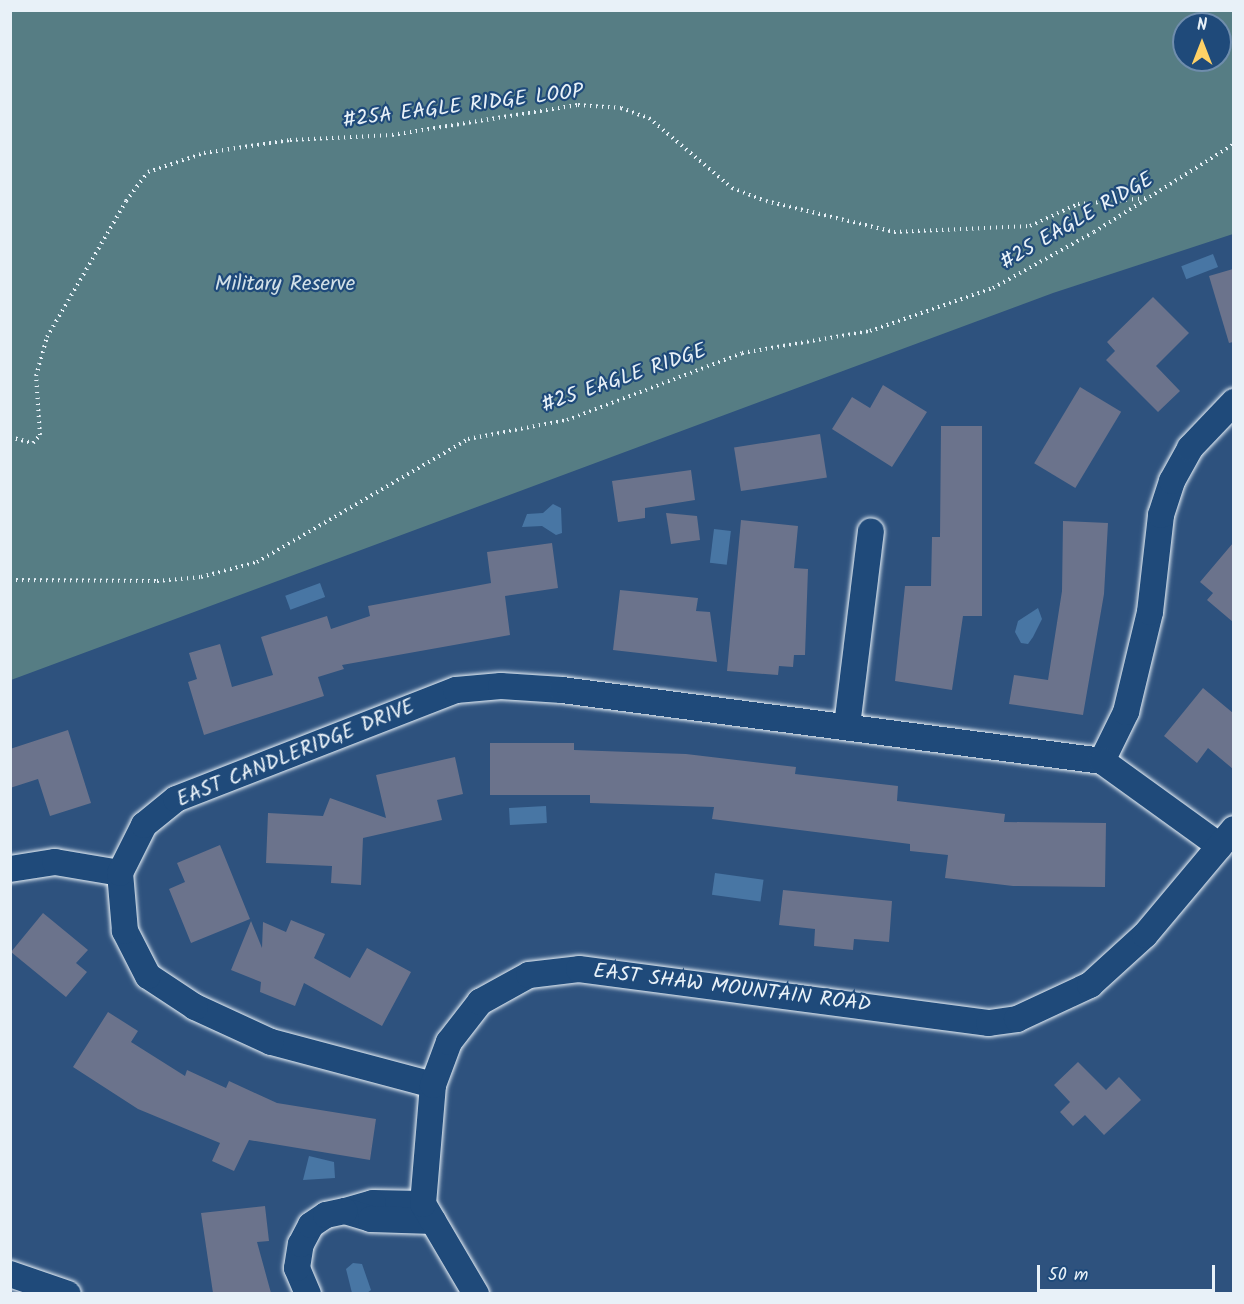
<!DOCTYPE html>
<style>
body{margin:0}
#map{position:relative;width:1244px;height:1304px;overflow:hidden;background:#2e527e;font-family:Kalam,sans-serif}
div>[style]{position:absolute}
.green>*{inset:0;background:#567d84}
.water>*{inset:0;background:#4876a4;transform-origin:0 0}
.building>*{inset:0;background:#6b738c;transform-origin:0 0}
.path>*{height:4px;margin-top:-2px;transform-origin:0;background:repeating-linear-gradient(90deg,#e8f1f8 0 1.5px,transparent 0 6px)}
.roads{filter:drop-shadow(0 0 2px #e8f1f8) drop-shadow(0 0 2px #e8f1f8)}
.minor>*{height:26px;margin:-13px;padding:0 13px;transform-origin:13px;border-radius:13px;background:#1f4a7a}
span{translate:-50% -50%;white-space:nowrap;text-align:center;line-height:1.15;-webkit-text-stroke:4.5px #1f4a7a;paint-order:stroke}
.street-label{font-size:21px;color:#e8f1f8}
.park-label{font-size:21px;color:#d2e0e7}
.frame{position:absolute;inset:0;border:12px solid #e8f1f8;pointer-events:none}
.north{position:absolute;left:1172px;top:12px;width:60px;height:60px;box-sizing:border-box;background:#1f4a7a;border:2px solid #6f8dac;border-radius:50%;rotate:0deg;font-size:16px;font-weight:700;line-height:24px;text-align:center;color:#e8f1f8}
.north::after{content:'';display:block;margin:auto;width:21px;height:27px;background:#ffd166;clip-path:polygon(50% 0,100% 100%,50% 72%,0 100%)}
.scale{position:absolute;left:1037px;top:1265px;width:178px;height:27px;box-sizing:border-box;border:3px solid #e8f1f8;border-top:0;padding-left:8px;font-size:18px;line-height:21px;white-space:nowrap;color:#e8f1f8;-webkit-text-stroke:4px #1f4a7a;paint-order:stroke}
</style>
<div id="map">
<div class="green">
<i style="clip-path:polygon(evenodd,11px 10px,1233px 11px,1233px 234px,1053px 293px,11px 680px,11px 10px,1184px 24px,1220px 24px,1220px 60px,1184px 60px,1184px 24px)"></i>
</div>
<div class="water">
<i style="left:1213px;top:254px;width:14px;height:34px;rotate:69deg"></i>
<i style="clip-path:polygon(553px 504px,561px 508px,562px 533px,556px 535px,542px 526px,522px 527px,527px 514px,543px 513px)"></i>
<i style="left:714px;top:529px;width:17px;height:34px;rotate:7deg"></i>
<i style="left:320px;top:583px;width:15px;height:37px;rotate:70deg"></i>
<i style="clip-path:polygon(1038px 608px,1042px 619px,1033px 637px,1028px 644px,1021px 643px,1015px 632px,1018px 621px)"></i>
<i style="left:546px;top:806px;width:17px;height:37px;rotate:87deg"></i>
<i style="left:715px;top:873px;width:49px;height:22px;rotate:8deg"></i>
<i style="clip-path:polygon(309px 1156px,334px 1162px,335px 1178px,303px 1180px)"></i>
<i style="clip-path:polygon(353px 1263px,362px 1264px,371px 1290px,367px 1293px,352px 1293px,346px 1269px)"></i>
</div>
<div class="building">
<i style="clip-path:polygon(1233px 269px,1233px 342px,1229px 343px,1209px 276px)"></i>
<i style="clip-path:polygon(1153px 297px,1189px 333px,1156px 366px,1180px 391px,1158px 412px,1106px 360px,1115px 351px,1107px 342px)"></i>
<i style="clip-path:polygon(883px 385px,927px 412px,892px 467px,832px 429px,852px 397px,870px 408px)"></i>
<i style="left:1080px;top:387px;width:48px;height:89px;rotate:31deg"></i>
<i style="clip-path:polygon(941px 426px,982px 426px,982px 616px,963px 616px,952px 690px,895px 681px,905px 586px,931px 586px,932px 537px,940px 537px)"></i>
<i style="left:820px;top:434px;width:44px;height:87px;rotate:81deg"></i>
<i style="clip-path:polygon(691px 470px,695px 500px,645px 508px,645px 518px,618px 522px,612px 481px)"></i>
<i style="clip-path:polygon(666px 513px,697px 516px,700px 540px,671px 544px)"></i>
<i style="clip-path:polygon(741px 520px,798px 526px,794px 568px,808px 569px,805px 655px,794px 655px,793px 667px,779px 666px,778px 675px,727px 671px)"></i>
<i style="clip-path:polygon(1063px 521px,1108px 523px,1104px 594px,1083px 715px,1009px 704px,1014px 675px,1048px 680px,1062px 591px)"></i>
<i style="clip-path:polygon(552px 543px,558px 588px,505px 596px,510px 635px,342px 665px,344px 669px,318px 677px,324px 696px,204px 735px,188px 682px,197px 679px,189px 653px,220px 644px,232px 687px,273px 675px,261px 637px,327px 616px,331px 629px,370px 616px,368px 606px,491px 583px,487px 552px)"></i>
<i style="clip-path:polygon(1233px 543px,1233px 622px,1207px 600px,1213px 593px,1200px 582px)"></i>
<i style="clip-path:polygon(620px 590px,698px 598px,696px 611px,710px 612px,717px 662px,613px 650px)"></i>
<i style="clip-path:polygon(1203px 688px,1233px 713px,1233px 769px,1208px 748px,1197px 763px,1164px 736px)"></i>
<i style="clip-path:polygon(68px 730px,91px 803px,50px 816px,38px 779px,10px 788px,10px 749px)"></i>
<i style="clip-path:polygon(490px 743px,574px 743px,574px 750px,686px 754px,796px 767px,795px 774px,898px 786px,897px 801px,1005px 814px,1004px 822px,1106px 823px,1105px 887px,1013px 886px,945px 878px,948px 855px,910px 851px,910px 844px,712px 819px,714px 807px,590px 803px,590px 795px,490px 795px)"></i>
<i style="clip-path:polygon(455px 757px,463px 794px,437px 800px,442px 820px,363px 838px,361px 885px,331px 883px,332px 866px,266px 863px,268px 813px,323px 816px,330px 798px,386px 818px,376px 775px)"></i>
<i style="clip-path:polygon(220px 845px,250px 919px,191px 943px,169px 889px,185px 882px,177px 863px)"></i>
<i style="clip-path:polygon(783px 890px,892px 901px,889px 942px,854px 939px,853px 950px,814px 946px,815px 929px,779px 925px)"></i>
<i style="clip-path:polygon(43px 913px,88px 950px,76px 963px,87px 972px,66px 997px,11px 952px)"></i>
<i style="clip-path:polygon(291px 920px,325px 934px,314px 958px,350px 978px,367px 948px,411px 972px,382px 1026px,304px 983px,295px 1006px,260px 992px,261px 982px,231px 970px,251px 921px,262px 948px,263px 922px,286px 932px)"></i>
<i style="clip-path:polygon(108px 1012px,138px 1031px,131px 1042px,185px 1076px,187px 1070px,226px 1088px,229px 1081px,277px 1103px,376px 1119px,370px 1160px,249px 1140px,234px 1171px,212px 1161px,220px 1143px,138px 1109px,73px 1067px)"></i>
<i style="clip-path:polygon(1078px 1062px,1106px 1090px,1119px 1077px,1141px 1100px,1104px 1135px,1085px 1115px,1073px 1126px,1060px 1112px,1070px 1102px,1054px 1085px)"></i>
<i style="clip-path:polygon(265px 1206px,269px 1241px,257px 1242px,271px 1293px,213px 1293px,201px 1213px)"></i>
</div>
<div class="path">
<i style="left:10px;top:437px;width:24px;rotate:15deg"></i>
<i style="left:33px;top:443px;width:11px;rotate:-49deg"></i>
<i style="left:40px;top:435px;width:59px;rotate:-93.9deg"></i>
<i style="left:36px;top:376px;width:41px;rotate:-74.2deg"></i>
<i style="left:47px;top:337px;width:157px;rotate:-59.8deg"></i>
<i style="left:126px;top:201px;width:36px;rotate:-53deg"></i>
<i style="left:148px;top:172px;width:59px;rotate:-18.7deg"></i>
<i style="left:204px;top:153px;width:87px;rotate:-8.6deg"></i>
<i style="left:290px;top:140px;width:102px;rotate:-2.8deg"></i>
<i style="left:392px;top:135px;width:188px;rotate:-9.2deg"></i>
<i style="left:578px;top:105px;width:43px;rotate:4deg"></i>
<i style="left:621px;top:108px;width:30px;rotate:20deg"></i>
<i style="left:649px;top:118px;width:109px;rotate:40.1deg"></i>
<i style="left:732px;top:188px;width:36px;rotate:21deg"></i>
<i style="left:766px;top:201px;width:132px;rotate:13.6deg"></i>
<i style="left:894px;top:232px;width:136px;rotate:-2.5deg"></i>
<i style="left:1030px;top:226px;width:53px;rotate:-24.6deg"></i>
<i style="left:1078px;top:204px;width:70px;rotate:-4.9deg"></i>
<i style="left:10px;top:580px;width:147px;rotate:0.4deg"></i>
<i style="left:157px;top:581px;width:44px;rotate:-5.2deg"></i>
<i style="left:201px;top:577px;width:58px;rotate:-15deg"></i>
<i style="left:257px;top:562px;width:244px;rotate:-30.2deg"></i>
<i style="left:468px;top:439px;width:101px;rotate:-10.9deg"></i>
<i style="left:567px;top:420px;width:187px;rotate:-20.9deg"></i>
<i style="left:742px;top:353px;width:130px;rotate:-9.8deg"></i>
<i style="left:870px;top:331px;width:130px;rotate:-19.3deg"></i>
<i style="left:993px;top:288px;width:115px;rotate:-29deg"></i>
<i style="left:1094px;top:232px;width:165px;rotate:-32.2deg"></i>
</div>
<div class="roads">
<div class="minor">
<i style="left:847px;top:726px;width:196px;rotate:-83deg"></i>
<i style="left:1102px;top:761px;width:55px;rotate:-63.9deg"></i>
<i style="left:1126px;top:712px;width:103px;rotate:-76.5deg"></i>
<i style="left:1150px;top:612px;width:98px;rotate:-83.5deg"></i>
<i style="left:1161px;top:515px;width:36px;rotate:-72deg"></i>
<i style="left:1172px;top:481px;width:38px;rotate:-61deg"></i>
<i style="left:1190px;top:448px;width:64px;rotate:-46.3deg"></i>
<i style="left:10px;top:869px;width:46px;rotate:-8.8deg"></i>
<i style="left:55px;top:862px;width:66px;rotate:9.6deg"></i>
<i style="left:433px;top:1085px;width:168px;rotate:-165.1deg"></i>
<i style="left:271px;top:1042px;width:84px;rotate:-155.3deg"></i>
<i style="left:195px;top:1007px;width:56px;rotate:-146.6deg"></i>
<i style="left:148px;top:976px;width:51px;rotate:-117.1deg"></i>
<i style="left:125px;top:931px;width:58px;rotate:-94.9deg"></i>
<i style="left:120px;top:873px;width:54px;rotate:-63.4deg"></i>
<i style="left:144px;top:825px;width:41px;rotate:-39.1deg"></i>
<i style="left:176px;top:799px;width:300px;rotate:-21.3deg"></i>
<i style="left:456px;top:690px;width:45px;rotate:-5.1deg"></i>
<i style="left:501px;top:686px;width:61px;rotate:3.8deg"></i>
<i style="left:562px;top:690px;width:545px;rotate:7.49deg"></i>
<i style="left:1102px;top:761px;width:145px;rotate:35.8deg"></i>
<i style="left:423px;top:1204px;width:50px;rotate:-178.9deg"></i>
<i style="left:373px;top:1203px;width:29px;rotate:164deg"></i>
<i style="left:345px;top:1211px;width:27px;rotate:17deg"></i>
<i style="left:371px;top:1219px;width:62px;rotate:1.8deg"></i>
<i style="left:10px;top:1274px;width:61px;rotate:19deg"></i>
<i style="left:308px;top:1294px;width:28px;rotate:-113deg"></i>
<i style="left:297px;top:1268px;width:24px;rotate:-81deg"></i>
<i style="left:301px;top:1244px;width:21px;rotate:-62deg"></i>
<i style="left:311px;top:1225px;width:18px;rotate:-34deg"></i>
<i style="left:326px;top:1215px;width:19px;rotate:-12deg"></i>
<i style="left:476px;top:1294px;width:104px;rotate:-120.5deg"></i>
<i style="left:423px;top:1204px;width:119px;rotate:-85.2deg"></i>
<i style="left:433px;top:1085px;width:46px;rotate:-69.6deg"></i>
<i style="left:449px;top:1042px;width:51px;rotate:-52.2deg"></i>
<i style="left:480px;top:1002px;width:56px;rotate:-28.9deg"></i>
<i style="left:529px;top:975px;width:50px;rotate:-6.8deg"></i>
<i style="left:579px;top:969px;width:414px;rotate:7.5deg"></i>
<i style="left:989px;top:1023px;width:28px;rotate:-8deg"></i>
<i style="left:1017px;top:1019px;width:81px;rotate:-25deg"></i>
<i style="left:1090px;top:985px;width:74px;rotate:-42.3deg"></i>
<i style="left:1145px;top:935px;width:138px;rotate:-50deg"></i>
</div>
</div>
<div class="street-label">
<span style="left:463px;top:107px;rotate:-7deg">#25A EAGLE RIDGE LOOP</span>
<span style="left:1077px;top:222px;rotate:-30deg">#25 EAGLE RIDGE</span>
<span style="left:624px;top:379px;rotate:-19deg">#25 EAGLE RIDGE</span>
<span style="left:296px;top:754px;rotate:-22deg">EAST CANDLERIDGE DRIVE</span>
<span style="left:732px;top:989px;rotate:7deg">EAST SHAW MOUNTAIN ROAD</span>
</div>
<div class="park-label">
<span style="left:285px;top:285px">Military Reserve</span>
</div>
<div class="frame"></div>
<div class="north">N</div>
<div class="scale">50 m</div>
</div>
